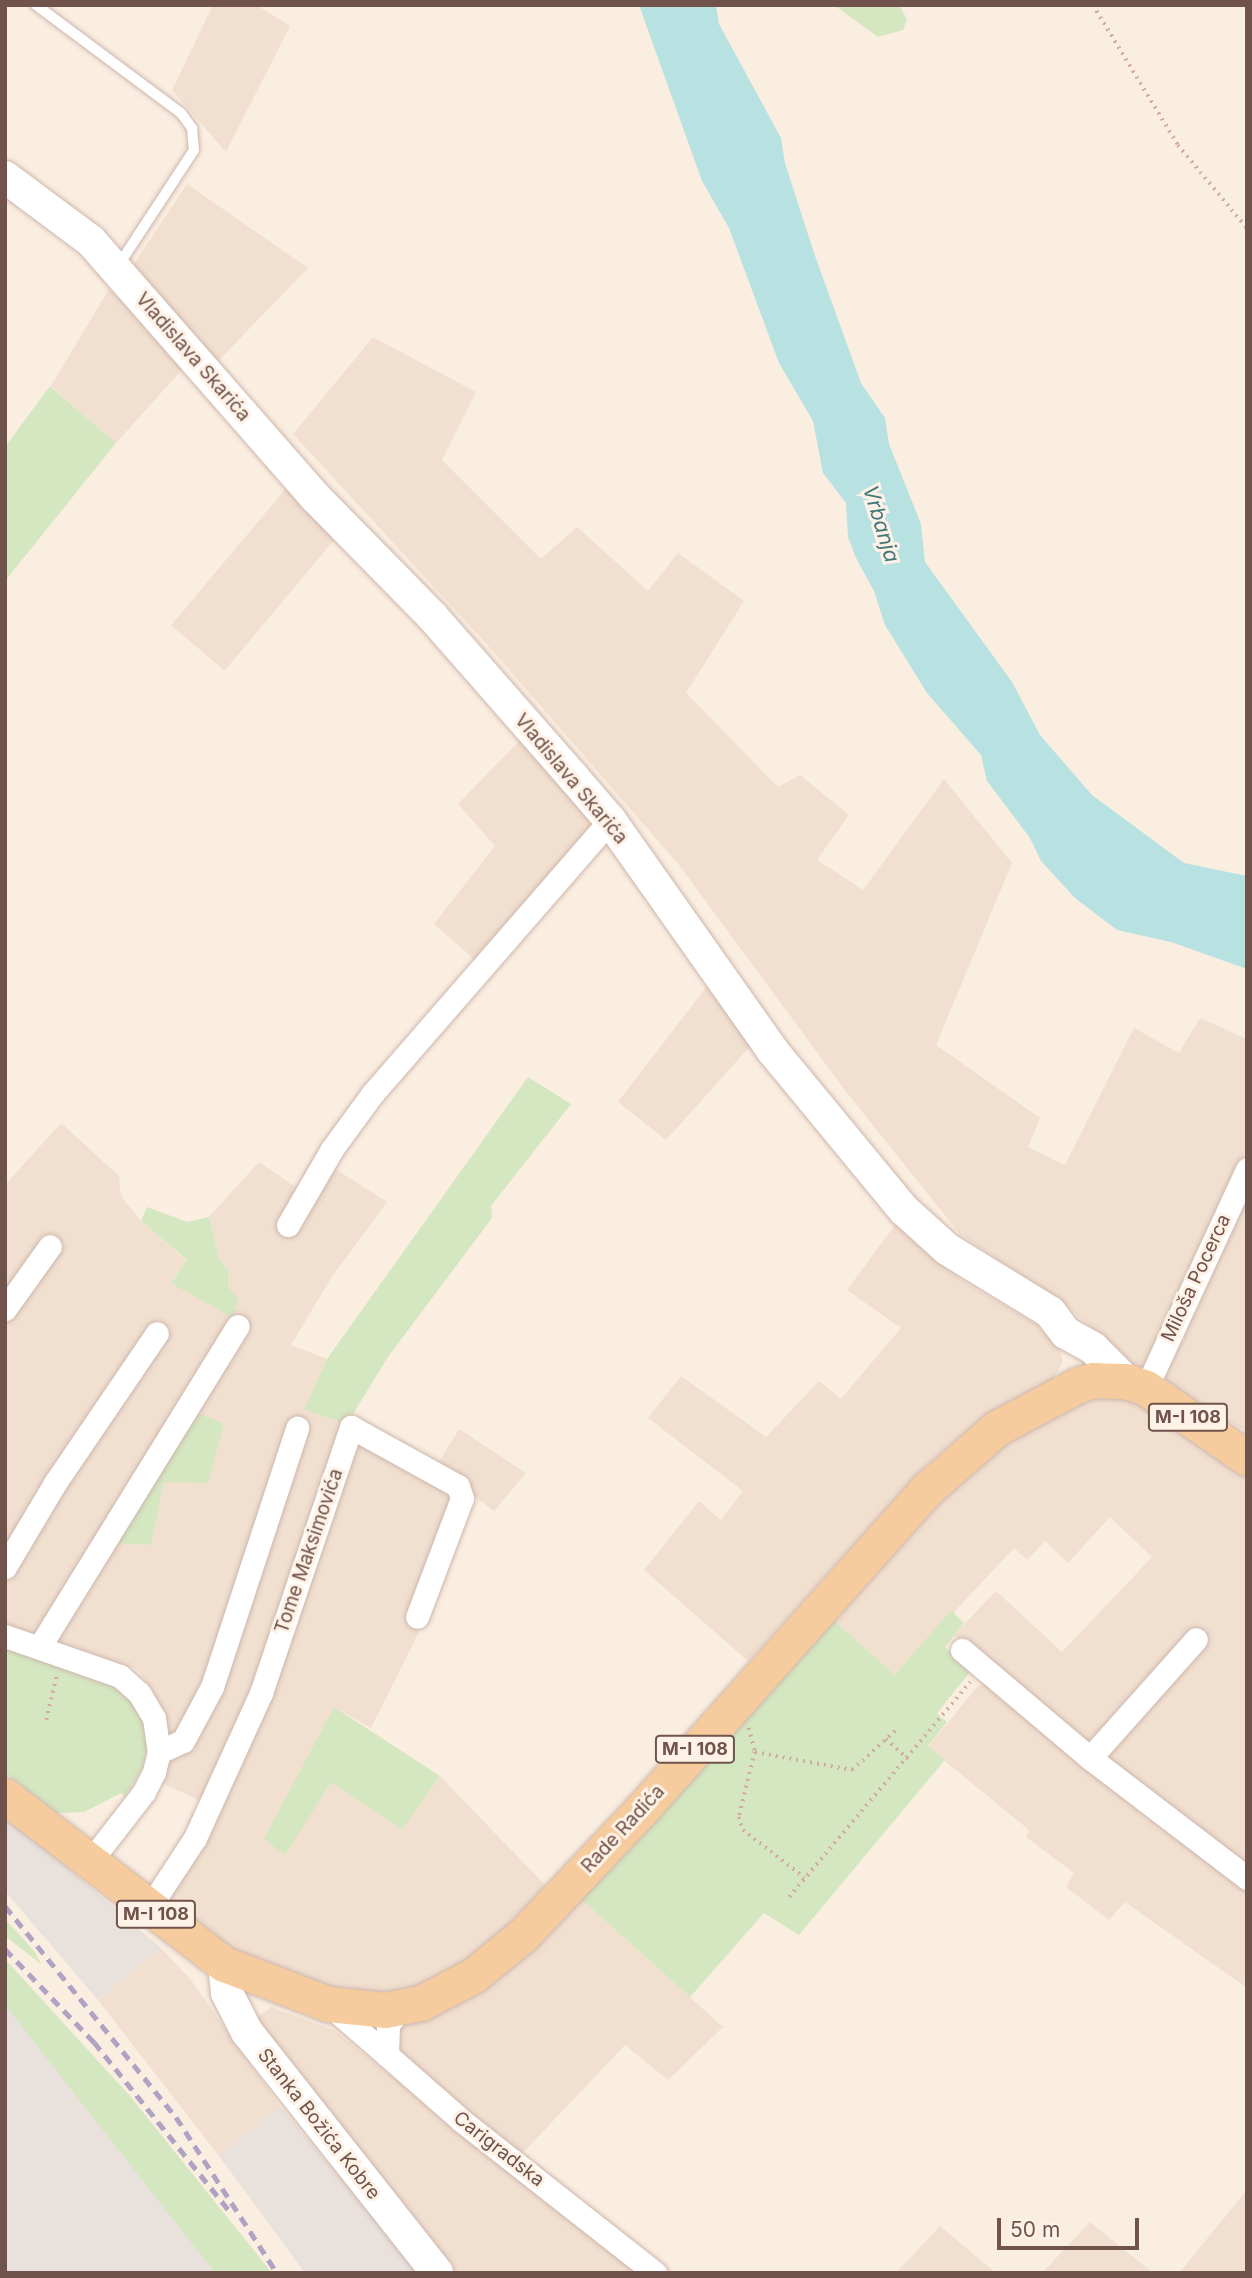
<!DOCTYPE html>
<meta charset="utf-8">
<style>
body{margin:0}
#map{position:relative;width:1252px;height:2278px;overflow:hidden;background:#faeee1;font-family:Inter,sans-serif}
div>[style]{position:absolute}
.residential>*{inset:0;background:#f1dfd0;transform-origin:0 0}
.industrial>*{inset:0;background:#e9e1dc}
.green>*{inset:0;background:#d4e7c1}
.water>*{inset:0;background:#b8e1e2}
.path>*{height:3.5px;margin-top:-1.75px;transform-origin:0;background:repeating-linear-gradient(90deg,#d2ad9f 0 2px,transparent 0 7px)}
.roads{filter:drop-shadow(0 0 2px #cdb7ac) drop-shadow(0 0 2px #cdb7ac)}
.lane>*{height:10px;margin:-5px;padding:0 5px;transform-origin:5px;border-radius:5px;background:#fff}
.street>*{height:23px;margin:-11.5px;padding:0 11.5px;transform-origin:11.5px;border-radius:11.5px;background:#fff}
.secondary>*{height:32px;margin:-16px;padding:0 16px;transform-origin:16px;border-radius:16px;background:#fff}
.primary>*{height:35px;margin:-17.5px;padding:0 17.5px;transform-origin:17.5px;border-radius:17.5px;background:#f6cb9d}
.rail>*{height:5px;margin-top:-2.5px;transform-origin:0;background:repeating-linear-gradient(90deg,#b0a2c2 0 10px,transparent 0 17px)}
span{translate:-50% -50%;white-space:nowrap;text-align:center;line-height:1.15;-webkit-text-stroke:6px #fef2e7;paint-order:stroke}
.shield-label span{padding:2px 5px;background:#fef2e7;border:2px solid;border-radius:5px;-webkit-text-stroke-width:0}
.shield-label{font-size:18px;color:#70534a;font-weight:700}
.street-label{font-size:19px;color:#70534a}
.water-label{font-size:21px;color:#43787b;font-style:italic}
.frame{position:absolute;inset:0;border:7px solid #70534a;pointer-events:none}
.scale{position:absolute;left:997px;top:2218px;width:142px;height:32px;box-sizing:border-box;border:4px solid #70534a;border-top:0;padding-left:9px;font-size:21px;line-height:24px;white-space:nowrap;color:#70534a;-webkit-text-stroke:5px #fef2e7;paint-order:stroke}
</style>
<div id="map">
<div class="residential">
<i style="clip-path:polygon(213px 5px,256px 5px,290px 26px,226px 152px,172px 90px)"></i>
<i style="clip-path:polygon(187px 184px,308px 268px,218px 361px,130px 270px)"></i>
<i style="clip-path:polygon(109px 289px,188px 363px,116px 443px,51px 386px)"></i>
<i style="clip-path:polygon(373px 337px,476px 392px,442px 460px,541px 559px,577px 527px,648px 591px,678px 553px,744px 601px,686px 693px,778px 787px,800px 775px,849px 815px,817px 860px,863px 890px,944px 779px,1012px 863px,936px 1045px,1040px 1118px,1028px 1147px,1065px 1165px,1134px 1028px,1179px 1053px,1200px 1018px,1247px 1039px,1247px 1432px,1131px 1363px,1066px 1305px,960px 1234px,844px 1089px,679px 865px,491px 649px,293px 434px)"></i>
<i style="left:288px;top:486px;width:70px;height:182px;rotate:40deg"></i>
<i style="clip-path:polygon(522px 738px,599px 826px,480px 964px,434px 924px,495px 846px,458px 804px)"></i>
<i style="clip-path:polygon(711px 981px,754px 1042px,666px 1140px,618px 1102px)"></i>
<i style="clip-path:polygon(61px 1123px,119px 1176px,121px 1196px,141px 1221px,187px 1261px,171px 1282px,238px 1299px,228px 1286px,228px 1270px,219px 1258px,209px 1217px,259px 1162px,297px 1188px,315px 1156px,387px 1202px,331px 1278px,291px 1345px,327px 1359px,305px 1410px,347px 1424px,259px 1688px,205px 1803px,162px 1783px,165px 1762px,200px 1695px,182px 1729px,167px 1739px,152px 1690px,138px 1670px,53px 1640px,109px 1543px,151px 1545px,164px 1482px,190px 1409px,37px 1634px,5px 1625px,5px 1584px,169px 1328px,159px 1321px,5px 1552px,5px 1323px,59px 1247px,5px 1297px,5px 1185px)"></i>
<i style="clip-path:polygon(898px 1221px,961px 1280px,1036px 1324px,1059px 1347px,1063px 1362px,1053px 1379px,987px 1416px,933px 1458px,748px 1661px,644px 1570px,699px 1501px,721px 1520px,743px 1491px,648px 1418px,681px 1376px,766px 1437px,819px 1381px,841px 1399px,901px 1328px,847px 1290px)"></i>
<i style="clip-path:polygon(1081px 1396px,1133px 1398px,1247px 1469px,1247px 1868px,1107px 1759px,1108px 1751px,1096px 1739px,1081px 1740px,954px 1635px,996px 1591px,1062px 1652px,1152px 1557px,1110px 1517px,1068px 1563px,1045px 1541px,1027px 1560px,1014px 1548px,895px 1675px,828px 1615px,964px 1479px,1020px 1432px)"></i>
<i style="clip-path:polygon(459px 1429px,526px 1473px,494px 1511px,436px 1467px)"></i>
<i style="clip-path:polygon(354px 1436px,454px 1489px,408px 1622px,420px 1630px,371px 1728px,334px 1707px,285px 1855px,331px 1781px,402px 1830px,440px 1776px,546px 1886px,494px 1952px,411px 1998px,316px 1993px,154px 1908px,205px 1837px)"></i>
<i style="clip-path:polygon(986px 1685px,1150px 1820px,1247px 1890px,1247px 1988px,1125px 1902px,1109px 1920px,1066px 1887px,1074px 1873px,1026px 1837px,1029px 1830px,928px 1747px,978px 1686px)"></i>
<i style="clip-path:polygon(581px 1899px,723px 2027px,668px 2080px,625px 2045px,517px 2159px,400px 2066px,391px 2032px)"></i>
<i style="clip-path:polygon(161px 1948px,191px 1980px,280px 2106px,219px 2156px,98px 2000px)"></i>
<i style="clip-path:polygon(271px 2007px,334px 2030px,636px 2273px,447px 2273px,253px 2021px)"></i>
<i style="clip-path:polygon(1247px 2190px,1247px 2273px,1179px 2273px)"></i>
<i style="clip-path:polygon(1090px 2222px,1153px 2273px,1042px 2273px)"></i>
<i style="clip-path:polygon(940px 2226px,996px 2273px,898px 2271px)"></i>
</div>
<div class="industrial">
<i style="clip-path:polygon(5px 1814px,161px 1948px,98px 2000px,5px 1891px)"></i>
<i style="clip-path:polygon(5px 2005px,17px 2017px,215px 2273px,5px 2273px)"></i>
<i style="clip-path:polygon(280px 2106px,420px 2273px,305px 2273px,219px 2156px)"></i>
</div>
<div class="green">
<i style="clip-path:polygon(834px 5px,899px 5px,907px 19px,903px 30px,878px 37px)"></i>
<i style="clip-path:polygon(50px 386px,116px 443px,5px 581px,5px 447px)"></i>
<i style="clip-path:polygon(528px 1077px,571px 1104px,491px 1206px,492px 1218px,388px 1357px,347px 1424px,304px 1410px,327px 1359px)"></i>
<i style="clip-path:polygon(147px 1207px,187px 1222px,209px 1217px,219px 1258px,228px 1270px,228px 1286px,238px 1299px,233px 1318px,171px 1283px,187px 1260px,141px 1221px)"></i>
<i style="clip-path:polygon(190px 1409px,224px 1424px,208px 1483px,164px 1482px,151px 1545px,109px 1543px)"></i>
<i style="clip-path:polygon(951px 1610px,964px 1623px,945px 1647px,970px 1672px,937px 1713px,947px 1722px,928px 1746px,945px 1760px,799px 1935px,764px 1913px,690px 1997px,581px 1899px,828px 1615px,895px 1675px)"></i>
<i style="clip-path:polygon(5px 1649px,61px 1663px,117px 1687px,130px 1697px,141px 1712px,148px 1743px,144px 1765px,125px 1797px,121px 1793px,84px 1812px,57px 1813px,5px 1773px)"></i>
<i style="clip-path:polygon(334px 1707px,440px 1776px,402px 1830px,331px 1782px,285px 1855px,264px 1839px)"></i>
<i style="clip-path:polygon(5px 1919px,35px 1952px,41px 1964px,5px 1936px)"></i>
<i style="clip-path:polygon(5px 1959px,130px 2096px,272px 2273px,215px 2273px,5px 2005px)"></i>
</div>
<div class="water">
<i style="clip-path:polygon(639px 5px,716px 5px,719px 24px,781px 138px,785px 163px,814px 253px,861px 383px,885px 418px,889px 444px,921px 524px,925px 562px,1012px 682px,1040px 735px,1092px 795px,1184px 863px,1247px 876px,1247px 969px,1171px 942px,1117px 930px,1075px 898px,1041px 861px,1030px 838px,987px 781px,981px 755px,927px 693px,885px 625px,874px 591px,856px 558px,848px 537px,846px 503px,823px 473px,813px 421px,779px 363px,729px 228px,702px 181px)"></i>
</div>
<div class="path">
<i style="left:1093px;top:5px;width:164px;rotate:58.7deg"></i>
<i style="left:1178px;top:145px;width:108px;rotate:50.3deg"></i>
<i style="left:46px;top:1720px;width:47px;rotate:-76.6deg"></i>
<i style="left:749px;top:1728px;width:25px;rotate:76deg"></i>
<i style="left:755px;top:1752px;width:67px;rotate:103.8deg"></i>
<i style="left:739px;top:1817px;width:14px;rotate:73deg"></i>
<i style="left:743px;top:1830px;width:78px;rotate:37.7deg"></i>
<i style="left:886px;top:1739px;width:30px;rotate:42deg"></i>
<i style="left:755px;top:1752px;width:99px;rotate:10.5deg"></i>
<i style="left:852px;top:1770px;width:61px;rotate:-42.3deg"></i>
<i style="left:789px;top:1897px;width:281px;rotate:-49.9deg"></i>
</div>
<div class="roads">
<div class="lane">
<i style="left:36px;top:5px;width:181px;rotate:36.7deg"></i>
<i style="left:181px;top:113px;width:19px;rotate:54deg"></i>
<i style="left:192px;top:128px;width:22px;rotate:85deg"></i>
<i style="left:194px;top:150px;width:139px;rotate:123.2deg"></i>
</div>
<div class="street">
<i style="left:288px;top:1225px;width:88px;rotate:-59.9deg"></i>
<i style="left:332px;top:1149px;width:69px;rotate:-53.8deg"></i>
<i style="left:373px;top:1093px;width:362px;rotate:-49deg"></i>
<i style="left:5px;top:1309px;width:77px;rotate:-54.5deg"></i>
<i style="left:1146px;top:1388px;width:241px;rotate:-65.2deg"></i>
<i style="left:5px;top:1567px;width:98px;rotate:-59.2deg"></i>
<i style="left:55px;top:1483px;width:181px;rotate:-55.8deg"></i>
<i style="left:5px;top:1636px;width:122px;rotate:19.2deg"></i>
<i style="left:120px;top:1676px;width:25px;rotate:42deg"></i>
<i style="left:139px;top:1693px;width:29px;rotate:59deg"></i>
<i style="left:154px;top:1718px;width:34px;rotate:82deg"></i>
<i style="left:159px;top:1752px;width:21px;rotate:104deg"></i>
<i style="left:154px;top:1772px;width:22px;rotate:117deg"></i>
<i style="left:144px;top:1792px;width:90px;rotate:127.8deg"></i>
<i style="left:40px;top:1646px;width:376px;rotate:-58.3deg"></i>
<i style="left:962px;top:1650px;width:167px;rotate:40.2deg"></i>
<i style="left:1090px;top:1758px;width:198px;rotate:37.4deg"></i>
<i style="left:159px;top:1752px;width:26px;rotate:-25deg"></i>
<i style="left:183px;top:1741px;width:61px;rotate:-61.8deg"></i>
<i style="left:212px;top:1687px;width:273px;rotate:-71.8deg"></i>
<i style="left:1090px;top:1758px;width:159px;rotate:-48.3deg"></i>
<i style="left:149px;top:1908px;width:84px;rotate:-56.7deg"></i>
<i style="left:195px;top:1838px;width:159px;rotate:-65.5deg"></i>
<i style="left:261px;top:1693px;width:281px;rotate:-71.3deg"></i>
<i style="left:351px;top:1427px;width:122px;rotate:28.9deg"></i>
<i style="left:458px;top:1486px;width:13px;rotate:72deg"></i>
<i style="left:462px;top:1498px;width:127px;rotate:110.7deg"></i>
<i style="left:328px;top:2004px;width:78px;rotate:40.8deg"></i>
<i style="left:401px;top:2007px;width:22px;rotate:126deg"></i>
<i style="left:388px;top:2025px;width:30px;rotate:92deg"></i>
<i style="left:387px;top:2055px;width:100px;rotate:41.3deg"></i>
<i style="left:462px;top:2121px;width:246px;rotate:38.2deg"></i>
</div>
<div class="secondary">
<i style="left:5px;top:177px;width:107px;rotate:36.7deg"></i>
<i style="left:91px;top:241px;width:340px;rotate:48.8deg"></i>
<i style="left:315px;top:497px;width:167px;rotate:45.5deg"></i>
<i style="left:432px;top:616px;width:214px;rotate:48.8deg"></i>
<i style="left:573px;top:777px;width:57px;rotate:49.3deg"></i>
<i style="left:610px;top:820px;width:281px;rotate:54.8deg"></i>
<i style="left:772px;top:1050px;width:207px;rotate:50.5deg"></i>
<i style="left:904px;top:1210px;width:58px;rotate:42.2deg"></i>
<i style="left:947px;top:1249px;width:121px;rotate:31.5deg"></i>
<i style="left:1050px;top:1312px;width:26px;rotate:53deg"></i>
<i style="left:1066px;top:1333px;width:31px;rotate:29deg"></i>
<i style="left:1093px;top:1348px;width:47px;rotate:45deg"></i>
<i style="left:224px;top:1964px;width:29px;rotate:84deg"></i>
<i style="left:227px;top:1993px;width:44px;rotate:62.9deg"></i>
<i style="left:247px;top:2032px;width:307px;rotate:51.7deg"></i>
</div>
<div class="primary">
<i style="left:5px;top:1796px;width:276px;rotate:37.5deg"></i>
<i style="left:224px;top:1964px;width:111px;rotate:21deg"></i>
<i style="left:328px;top:2004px;width:57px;rotate:6deg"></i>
<i style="left:385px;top:2010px;width:37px;rotate:-11deg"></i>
<i style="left:421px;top:2003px;width:60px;rotate:-27.8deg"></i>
<i style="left:474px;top:1975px;width:63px;rotate:-39.2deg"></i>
<i style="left:523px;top:1935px;width:173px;rotate:-46.6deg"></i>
<i style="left:642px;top:1809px;width:426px;rotate:-48.3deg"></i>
<i style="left:925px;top:1491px;width:96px;rotate:-41.2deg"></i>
<i style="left:997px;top:1428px;width:92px;rotate:-28deg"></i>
<i style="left:1078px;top:1385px;width:16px;rotate:-18deg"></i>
<i style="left:1093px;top:1380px;width:33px;rotate:2deg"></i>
<i style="left:1126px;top:1381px;width:21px;rotate:19deg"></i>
<i style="left:1146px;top:1388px;width:123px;rotate:34.7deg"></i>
</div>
</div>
<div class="rail">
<i style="left:5px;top:1906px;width:272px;rotate:51deg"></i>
<i style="left:176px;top:2117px;width:186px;rotate:57.1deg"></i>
<i style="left:5px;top:1949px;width:129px;rotate:46.3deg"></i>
<i style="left:94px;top:2042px;width:218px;rotate:51.3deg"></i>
</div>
<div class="shield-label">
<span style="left:1188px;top:1417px">M-I 108</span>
<span style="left:695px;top:1749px">M-I 108</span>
<span style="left:156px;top:1914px">M-I 108</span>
</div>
<div class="street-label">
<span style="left:193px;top:357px;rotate:49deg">Vladislava Skarića</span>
<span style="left:571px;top:779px;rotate:50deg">Vladislava Skarića</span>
<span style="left:1196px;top:1278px;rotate:-65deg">Miloša Pocerca</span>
<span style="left:309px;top:1551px;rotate:-71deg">Tome Maksimovića</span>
<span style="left:623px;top:1829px;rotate:-47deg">Rade Radića</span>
<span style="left:319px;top:2124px;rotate:52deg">Stanka Božića Kobre</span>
<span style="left:499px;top:2149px;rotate:38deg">Carigradska</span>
</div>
<div class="water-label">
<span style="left:881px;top:524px;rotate:73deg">Vrbanja</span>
</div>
<div class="frame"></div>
<div class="scale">50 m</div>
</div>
